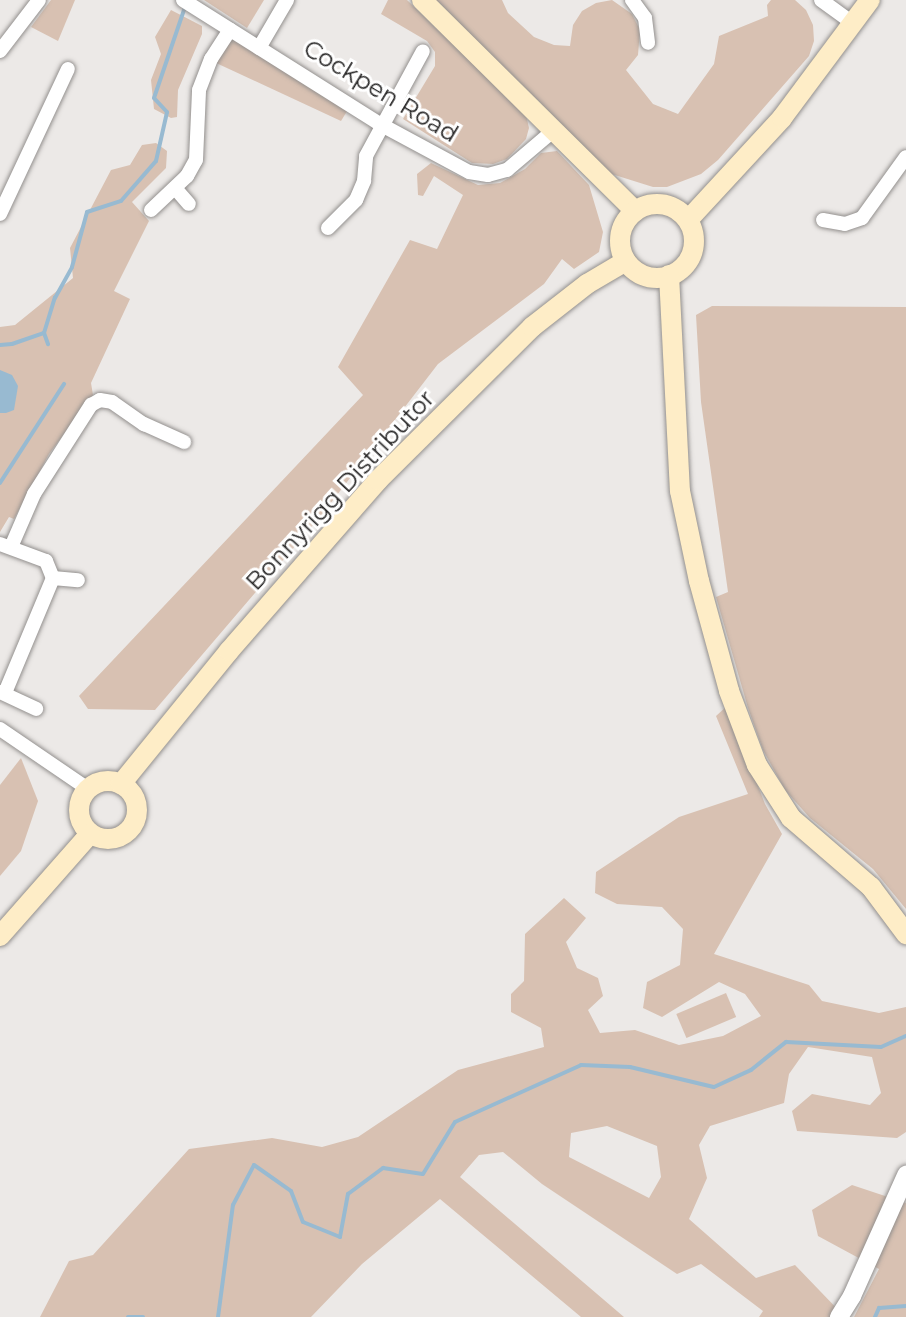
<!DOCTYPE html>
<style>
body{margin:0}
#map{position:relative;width:906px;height:1317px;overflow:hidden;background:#ece9e7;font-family:Montserrat,sans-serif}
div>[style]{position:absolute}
.green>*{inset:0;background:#d8c1b2;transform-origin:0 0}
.water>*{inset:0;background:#98bad1}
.stream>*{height:4px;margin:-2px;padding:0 2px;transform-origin:2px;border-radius:2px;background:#98bad1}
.roads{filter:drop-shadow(0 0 2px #93908e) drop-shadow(0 0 2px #93908e)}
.minor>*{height:14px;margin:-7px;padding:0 7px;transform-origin:7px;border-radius:7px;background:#fff}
.tertiary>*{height:18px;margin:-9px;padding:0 9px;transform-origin:9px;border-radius:9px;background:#fff}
.secondary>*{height:20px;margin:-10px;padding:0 10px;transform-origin:10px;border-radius:10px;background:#feedc7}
.secondary>.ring{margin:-10px;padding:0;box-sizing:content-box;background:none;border:20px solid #feedc7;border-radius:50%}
span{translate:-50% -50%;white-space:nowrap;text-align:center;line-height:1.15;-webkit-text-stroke:6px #fff;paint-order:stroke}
.street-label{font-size:24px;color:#262525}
</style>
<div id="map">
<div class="green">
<i style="clip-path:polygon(51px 0,75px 0,58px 41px,31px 27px)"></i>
<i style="clip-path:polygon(204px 0,264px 0,247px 28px)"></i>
<i style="clip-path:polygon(388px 0,407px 0,526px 115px,529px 128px,526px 139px,507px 159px,493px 164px,472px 163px,403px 119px,435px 66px,435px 52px,427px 41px,381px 14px)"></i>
<i style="clip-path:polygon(433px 0,502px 0,508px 13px,534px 37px,554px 45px,570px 46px,573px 25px,582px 11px,596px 3px,612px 0,632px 14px,640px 30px,638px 55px,626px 70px,653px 104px,678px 114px,714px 64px,719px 36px,768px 16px,767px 5px,771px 0,795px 0,806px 10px,813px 25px,814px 41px,809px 56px,718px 160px,701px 174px,667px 187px,653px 187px,602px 171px)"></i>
<i style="clip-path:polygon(171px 10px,202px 26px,202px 34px,178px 90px,177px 117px,171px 118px,154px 109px,151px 80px,161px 54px,155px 37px)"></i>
<i style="clip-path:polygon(234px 37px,349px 108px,341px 121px,214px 62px)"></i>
<i style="clip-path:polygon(156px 143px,167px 151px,166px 168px,132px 202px,149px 221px,114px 291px,130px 299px,91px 383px,93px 395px,49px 454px,14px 519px,9px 517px,0 532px,0 327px,15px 325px,73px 278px,70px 248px,111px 170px,130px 165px,142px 145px)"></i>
<i style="clip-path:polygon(557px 151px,589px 185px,603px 232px,599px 252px,574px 269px,562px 259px,544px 284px,438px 364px,320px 517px,155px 710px,88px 709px,79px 696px,363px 395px,338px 367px,410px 240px,437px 249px,463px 195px,434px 176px,423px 196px,418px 195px,417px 174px,431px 163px,478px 185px,500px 183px,525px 169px,541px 153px)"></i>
<i style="clip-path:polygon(712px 306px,906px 307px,906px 909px,873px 869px,810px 818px,785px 790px,763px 750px,748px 708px,716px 597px,728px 592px,701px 402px,696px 315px)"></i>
<i style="clip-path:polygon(evenodd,727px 706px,765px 804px,782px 834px,714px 954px,809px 985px,822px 1001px,879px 1013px,906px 1007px,906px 1132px,897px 1138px,797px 1131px,792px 1111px,812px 1094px,870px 1105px,881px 1093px,872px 1057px,808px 1047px,789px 1074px,784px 1103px,710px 1126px,699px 1145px,707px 1178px,689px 1219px,756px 1278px,795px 1265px,845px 1317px,759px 1317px,763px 1311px,701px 1264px,677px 1274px,542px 1184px,503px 1152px,479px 1155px,460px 1177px,624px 1317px,581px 1317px,440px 1199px,362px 1264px,311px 1317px,40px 1317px,69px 1261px,93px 1255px,189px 1149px,272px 1138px,322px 1147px,358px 1137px,458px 1070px,544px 1047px,541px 1028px,511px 1012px,511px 994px,524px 981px,525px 934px,564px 898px,586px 918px,566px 942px,577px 968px,598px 978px,603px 996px,588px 1010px,600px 1033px,635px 1030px,679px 1045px,723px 1036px,761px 1016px,745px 994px,719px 982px,662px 1017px,643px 1008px,647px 982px,680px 965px,683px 929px,662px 907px,617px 904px,595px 893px,596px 872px,679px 817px,748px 794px,716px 716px,727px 706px,607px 1126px,657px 1146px,661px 1177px,649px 1198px,569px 1157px,571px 1133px,607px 1126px)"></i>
<i style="clip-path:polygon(21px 758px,38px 801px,21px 851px,0 876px,0 785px)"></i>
<i style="left:726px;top:993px;width:26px;height:54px;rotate:67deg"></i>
<i style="clip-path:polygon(852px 1185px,906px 1203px,906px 1317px,854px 1317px,879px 1269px,818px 1236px,812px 1210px)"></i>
</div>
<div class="water">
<i style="clip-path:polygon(0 370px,12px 375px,18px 386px,14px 410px,6px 413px,0 413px)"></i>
</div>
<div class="stream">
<i style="left:44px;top:333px;width:12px;rotate:70deg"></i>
<i style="left:0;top:345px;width:12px;rotate:-5deg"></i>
<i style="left:12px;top:344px;width:34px;rotate:-19deg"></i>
<i style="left:44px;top:333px;width:37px;rotate:-73deg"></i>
<i style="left:55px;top:298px;width:35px;rotate:-61deg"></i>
<i style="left:72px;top:267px;width:57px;rotate:-74.7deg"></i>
<i style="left:87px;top:212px;width:36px;rotate:-18deg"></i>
<i style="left:121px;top:201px;width:53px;rotate:-48.8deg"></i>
<i style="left:156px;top:161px;width:50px;rotate:-77.3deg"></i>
<i style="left:167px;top:112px;width:19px;rotate:-133deg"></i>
<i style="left:154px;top:98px;width:96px;rotate:-71.2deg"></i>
<i style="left:0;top:483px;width:118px;rotate:-57.1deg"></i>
<i style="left:128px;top:1317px;width:15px"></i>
<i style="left:218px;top:1317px;width:113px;rotate:-82.4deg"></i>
<i style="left:233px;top:1205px;width:45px;rotate:-62.3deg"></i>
<i style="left:254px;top:1165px;width:45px;rotate:35.1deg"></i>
<i style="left:291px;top:1191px;width:33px;rotate:69deg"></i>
<i style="left:303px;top:1222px;width:40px;rotate:22deg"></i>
<i style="left:340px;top:1237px;width:44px;rotate:-79.5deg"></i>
<i style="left:348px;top:1194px;width:44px;rotate:-36.6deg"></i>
<i style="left:383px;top:1168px;width:40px;rotate:8.5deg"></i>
<i style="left:423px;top:1174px;width:61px;rotate:-58.4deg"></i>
<i style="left:455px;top:1122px;width:138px;rotate:-24.3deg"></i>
<i style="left:581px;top:1065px;width:49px;rotate:2.3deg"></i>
<i style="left:630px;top:1067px;width:86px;rotate:13.4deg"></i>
<i style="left:714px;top:1087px;width:41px;rotate:-24.7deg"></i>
<i style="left:751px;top:1070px;width:45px;rotate:-38.7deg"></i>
<i style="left:786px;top:1042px;width:95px;rotate:3deg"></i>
<i style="left:881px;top:1047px;width:27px;rotate:-24deg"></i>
<i style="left:875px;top:1317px;width:10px;rotate:-66deg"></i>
<i style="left:879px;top:1308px;width:27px;rotate:-4deg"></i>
</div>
<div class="roads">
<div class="minor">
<i style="left:183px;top:0;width:231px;rotate:32.2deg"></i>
<i style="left:378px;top:123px;width:103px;rotate:28.3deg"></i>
<i style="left:469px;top:172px;width:19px;rotate:9deg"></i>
<i style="left:488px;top:175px;width:20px;rotate:-15deg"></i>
<i style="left:507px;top:170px;width:60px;rotate:-40.3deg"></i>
<i style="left:632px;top:0;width:22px;rotate:54deg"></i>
<i style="left:645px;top:18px;width:25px;rotate:83deg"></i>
<i style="left:821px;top:0;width:41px;rotate:36deg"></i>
<i style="left:259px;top:48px;width:56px;rotate:-59.7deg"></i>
<i style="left:0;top:51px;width:64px;rotate:-52.6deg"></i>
<i style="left:175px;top:188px;width:21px;rotate:49deg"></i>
<i style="left:151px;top:210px;width:50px;rotate:-43.4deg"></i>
<i style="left:187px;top:176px;width:18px;rotate:-61deg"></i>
<i style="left:196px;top:160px;width:70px;rotate:-87.5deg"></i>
<i style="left:199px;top:90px;width:33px;rotate:-69deg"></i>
<i style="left:211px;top:59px;width:35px;rotate:-57deg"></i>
<i style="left:0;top:214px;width:160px;rotate:-64.9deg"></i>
<i style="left:823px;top:220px;width:22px;rotate:10deg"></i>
<i style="left:845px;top:224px;width:18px;rotate:-19deg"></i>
<i style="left:862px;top:218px;width:75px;rotate:-54.2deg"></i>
<i style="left:328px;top:228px;width:40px;rotate:-45deg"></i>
<i style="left:356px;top:200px;width:21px;rotate:-67deg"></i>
<i style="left:364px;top:181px;width:25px;rotate:-85deg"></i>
<i style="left:366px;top:156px;width:119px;rotate:-61.5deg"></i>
<i style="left:0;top:544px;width:49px;rotate:20.3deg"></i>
<i style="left:46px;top:561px;width:18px;rotate:68deg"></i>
<i style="left:53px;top:578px;width:125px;rotate:112.7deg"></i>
<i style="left:11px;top:547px;width:58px;rotate:-66.5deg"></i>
<i style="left:34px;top:494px;width:106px;rotate:-57.4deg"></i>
<i style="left:91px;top:405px;width:10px;rotate:-29deg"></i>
<i style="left:100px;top:400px;width:12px;rotate:9deg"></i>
<i style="left:112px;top:402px;width:39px;rotate:35deg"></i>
<i style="left:144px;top:424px;width:44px;rotate:24.2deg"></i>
<i style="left:53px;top:578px;width:25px;rotate:5deg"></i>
<i style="left:0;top:692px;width:40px;rotate:25deg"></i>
<i style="left:0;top:729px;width:107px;rotate:34.3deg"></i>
</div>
<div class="tertiary">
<i style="left:839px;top:1317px;width:25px;rotate:-58deg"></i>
<i style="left:852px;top:1296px;width:133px;rotate:-65.9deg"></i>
</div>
<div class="secondary">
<i style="left:422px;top:0;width:300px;rotate:44.7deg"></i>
<i class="ring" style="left:620px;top:204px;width:54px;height:54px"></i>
<i style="left:688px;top:220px;width:139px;rotate:-47.3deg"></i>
<i style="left:782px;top:118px;width:147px;rotate:-53.3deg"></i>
<i style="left:669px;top:275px;width:216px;rotate:87.1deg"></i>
<i style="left:680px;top:491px;width:92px;rotate:78.1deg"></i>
<i style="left:699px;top:581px;width:114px;rotate:74.7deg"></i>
<i style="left:729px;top:691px;width:79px;rotate:69.3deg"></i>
<i style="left:757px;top:765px;width:63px;rotate:57.3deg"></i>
<i style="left:791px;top:818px;width:106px;rotate:40.8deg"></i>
<i style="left:871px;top:887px;width:59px;rotate:53.3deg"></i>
<i class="ring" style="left:79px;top:781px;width:38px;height:38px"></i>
<i style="left:121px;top:784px;width:171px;rotate:-50.9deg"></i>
<i style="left:229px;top:651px;width:227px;rotate:-48.9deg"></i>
<i style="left:378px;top:480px;width:217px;rotate:-44.8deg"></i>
<i style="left:532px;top:327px;width:70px;rotate:-38deg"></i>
<i style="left:587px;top:284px;width:45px;rotate:-30.5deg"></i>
<i style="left:0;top:936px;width:136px;rotate:-48.6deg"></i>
</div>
</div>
<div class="street-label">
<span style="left:381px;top:91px;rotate:31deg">Cockpen Road</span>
<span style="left:340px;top:490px;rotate:-47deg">Bonnyrigg Distributor</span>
</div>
</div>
